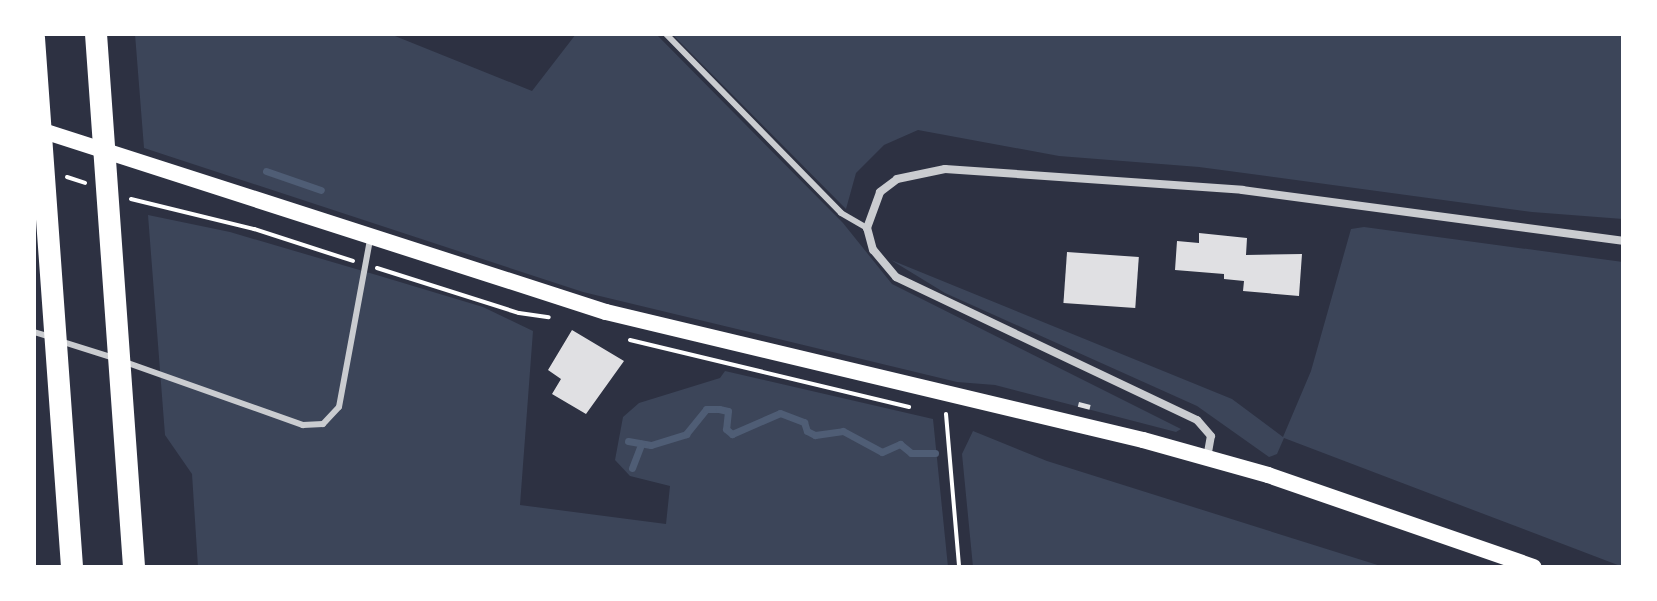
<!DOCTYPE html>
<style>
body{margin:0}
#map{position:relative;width:1657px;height:601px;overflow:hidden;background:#2d3142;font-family:Montserrat,sans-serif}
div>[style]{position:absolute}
.green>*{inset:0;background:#3c4559}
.stream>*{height:7px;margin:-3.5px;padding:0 3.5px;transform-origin:3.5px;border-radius:3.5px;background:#4f5d75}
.building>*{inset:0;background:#e0e0e3;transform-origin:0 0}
.path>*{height:4px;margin:-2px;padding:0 2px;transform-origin:2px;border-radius:2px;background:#fff}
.service>*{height:6px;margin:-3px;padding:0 3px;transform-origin:3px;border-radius:3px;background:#caccd0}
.minor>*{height:8px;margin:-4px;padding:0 4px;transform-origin:4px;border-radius:4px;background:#caccd0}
.secondary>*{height:16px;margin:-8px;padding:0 8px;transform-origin:8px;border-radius:8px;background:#fff}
.motorway>*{height:22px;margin:-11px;padding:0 11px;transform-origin:11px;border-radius:11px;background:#fff}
span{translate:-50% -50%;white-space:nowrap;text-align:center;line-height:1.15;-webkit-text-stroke:7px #fff;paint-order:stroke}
.frame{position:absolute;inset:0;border:36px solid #fff;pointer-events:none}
</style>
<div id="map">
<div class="green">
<i style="clip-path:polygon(135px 34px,390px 34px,532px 91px,576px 34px,656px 34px,843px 223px,892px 284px,1181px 429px,1176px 432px,995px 385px,957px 382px,583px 292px,144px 148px)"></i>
<i style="clip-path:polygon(672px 34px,1623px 34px,1623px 219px,1532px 212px,1199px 167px,1059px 156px,918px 130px,884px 145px,856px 173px,846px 209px)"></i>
<i style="clip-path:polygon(148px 215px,230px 232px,380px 276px,483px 307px,533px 331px,520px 505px,666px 524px,670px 486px,630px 476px,615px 460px,623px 417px,639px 403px,720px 378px,725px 371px,933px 419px,948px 567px,198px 567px,192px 474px,165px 435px)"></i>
<i style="clip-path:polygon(1364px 227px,1623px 262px,1623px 567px,1284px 438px,1277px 454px,1269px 457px,1197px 406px,945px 293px,891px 260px,1232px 399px,1283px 437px,1311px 371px,1351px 229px)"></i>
<i style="clip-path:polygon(973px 431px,1047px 461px,1384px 567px,973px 567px,962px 454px)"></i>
</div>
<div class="stream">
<i style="left:266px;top:171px;width:58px;rotate:19.1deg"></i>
<i style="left:628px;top:441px;width:23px;rotate:10deg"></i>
<i style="left:651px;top:445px;width:37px;rotate:-17deg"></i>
<i style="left:686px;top:434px;width:32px;rotate:-51deg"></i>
<i style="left:706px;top:409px;width:13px"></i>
<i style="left:719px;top:409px;width:9px;rotate:13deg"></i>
<i style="left:728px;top:411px;width:18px;rotate:96deg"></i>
<i style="left:726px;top:429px;width:8px;rotate:40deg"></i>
<i style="left:732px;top:434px;width:52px;rotate:-23.6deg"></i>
<i style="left:780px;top:413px;width:26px;rotate:21deg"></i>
<i style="left:804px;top:422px;width:9px;rotate:72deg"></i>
<i style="left:807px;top:431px;width:9px;rotate:27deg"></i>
<i style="left:815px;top:435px;width:28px;rotate:-8deg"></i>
<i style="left:843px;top:431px;width:44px;rotate:28.3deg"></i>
<i style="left:882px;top:452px;width:20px;rotate:-24deg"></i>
<i style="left:900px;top:444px;width:14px;rotate:39deg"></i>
<i style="left:911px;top:453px;width:24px"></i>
<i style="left:632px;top:468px;width:26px;rotate:-69deg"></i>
</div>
<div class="building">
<i style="clip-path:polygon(1199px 233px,1247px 238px,1246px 255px,1302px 254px,1299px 296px,1243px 291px,1244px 281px,1224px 279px,1224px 274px,1175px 270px,1177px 241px,1199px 243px)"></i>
<i style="left:1067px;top:252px;width:72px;height:51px;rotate:4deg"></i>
<i style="clip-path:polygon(572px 330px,624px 361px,586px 414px,552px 394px,561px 379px,548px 370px)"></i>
<i style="left:1079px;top:402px;width:12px;height:5px;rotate:14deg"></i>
</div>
<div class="path">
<i style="left:67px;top:177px;width:19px;rotate:18deg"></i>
<i style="left:131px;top:199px;width:127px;rotate:13.7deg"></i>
<i style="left:254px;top:229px;width:104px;rotate:17.9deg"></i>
<i style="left:377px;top:268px;width:149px;rotate:17.6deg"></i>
<i style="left:519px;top:313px;width:30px;rotate:8deg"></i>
<i style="left:630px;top:340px;width:287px;rotate:13.5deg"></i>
<i style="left:946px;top:414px;width:154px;rotate:85.1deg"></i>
</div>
<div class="service">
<i style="left:666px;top:34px;width:250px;rotate:45.6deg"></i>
<i style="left:841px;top:213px;width:30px;rotate:30deg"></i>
<i style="left:34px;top:332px;width:17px;rotate:17deg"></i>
<i style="left:60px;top:341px;width:57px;rotate:17.5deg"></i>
<i style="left:125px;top:362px;width:189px;rotate:19.5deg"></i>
<i style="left:303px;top:425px;width:20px;rotate:-3deg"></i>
<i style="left:323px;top:424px;width:23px;rotate:-47deg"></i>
<i style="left:339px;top:407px;width:171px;rotate:-79.5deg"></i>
</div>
<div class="minor">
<i style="left:1207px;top:458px;width:22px;rotate:-80deg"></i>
<i style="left:1211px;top:436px;width:21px;rotate:-131deg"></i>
<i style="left:1197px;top:420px;width:333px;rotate:-154.6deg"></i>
<i style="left:896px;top:277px;width:35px;rotate:-130deg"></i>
<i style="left:873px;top:250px;width:23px;rotate:-105deg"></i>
<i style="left:867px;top:228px;width:38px;rotate:-70deg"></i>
<i style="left:880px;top:192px;width:21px;rotate:-37deg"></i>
<i style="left:897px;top:179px;width:49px;rotate:-11.8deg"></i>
<i style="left:945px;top:169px;width:298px;rotate:4deg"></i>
<i style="left:1242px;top:190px;width:384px;rotate:7.6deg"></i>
</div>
<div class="secondary">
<i style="left:34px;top:128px;width:601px;rotate:17.83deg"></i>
<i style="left:606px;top:312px;width:552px;rotate:13.41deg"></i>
<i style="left:1143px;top:440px;width:130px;rotate:15.6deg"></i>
<i style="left:1268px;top:475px;width:281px;rotate:19.1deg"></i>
</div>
<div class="motorway">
<i style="left:96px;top:34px;width:534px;rotate:85.92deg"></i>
<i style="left:34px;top:38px;width:530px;rotate:85.89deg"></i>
</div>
<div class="frame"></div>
</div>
